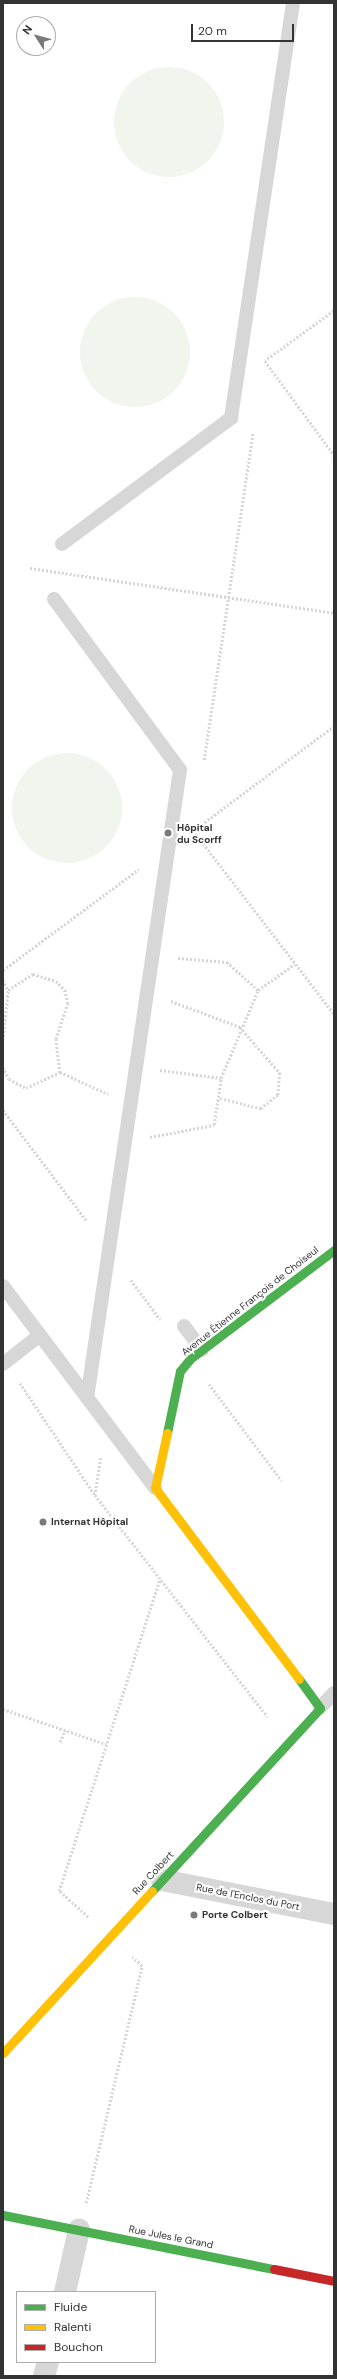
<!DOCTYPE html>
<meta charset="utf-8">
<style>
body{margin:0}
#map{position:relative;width:337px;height:2379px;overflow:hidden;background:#fff;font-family:"DM Sans",sans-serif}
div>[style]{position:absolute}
.green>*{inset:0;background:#f1f5ed}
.round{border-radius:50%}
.path>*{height:2.5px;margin-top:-1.25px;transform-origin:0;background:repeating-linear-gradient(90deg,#d6d6d6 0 2px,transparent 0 4px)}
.lane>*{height:14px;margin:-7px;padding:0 7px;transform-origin:7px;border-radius:7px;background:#d7d7d7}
.street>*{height:22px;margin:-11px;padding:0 11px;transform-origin:11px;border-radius:11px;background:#d7d7d7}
.fast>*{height:9px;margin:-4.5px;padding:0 4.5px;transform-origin:4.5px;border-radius:4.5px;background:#4caf50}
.slow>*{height:9px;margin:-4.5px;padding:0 4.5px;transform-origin:4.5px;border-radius:4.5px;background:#ffc107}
.jam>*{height:9px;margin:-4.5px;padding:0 4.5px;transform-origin:4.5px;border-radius:4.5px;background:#c62828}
.dots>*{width:11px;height:11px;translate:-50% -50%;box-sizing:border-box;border:2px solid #fff;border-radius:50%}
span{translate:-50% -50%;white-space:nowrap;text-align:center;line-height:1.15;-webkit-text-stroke:4px #fff;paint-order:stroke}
.poi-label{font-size:10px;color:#333;font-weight:700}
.left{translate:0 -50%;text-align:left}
.street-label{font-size:10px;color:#333}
.frame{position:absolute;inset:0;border:4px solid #333;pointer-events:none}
.legend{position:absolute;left:16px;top:2291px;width:140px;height:72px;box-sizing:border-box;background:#fff;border:1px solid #adadad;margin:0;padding:5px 7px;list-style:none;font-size:12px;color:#333}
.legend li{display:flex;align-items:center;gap:8px;height:20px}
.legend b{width:20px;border:1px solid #adadad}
.north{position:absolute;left:16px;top:16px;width:40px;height:40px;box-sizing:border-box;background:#fff;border:1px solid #adadad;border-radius:50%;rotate:306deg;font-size:11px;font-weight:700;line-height:16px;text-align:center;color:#333}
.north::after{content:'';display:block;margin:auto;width:14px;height:18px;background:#7a7a7a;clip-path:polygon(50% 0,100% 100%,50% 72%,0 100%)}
.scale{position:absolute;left:191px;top:24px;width:103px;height:18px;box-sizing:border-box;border:2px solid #333;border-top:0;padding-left:5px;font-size:12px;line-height:14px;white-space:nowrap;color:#333;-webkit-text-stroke:3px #fff;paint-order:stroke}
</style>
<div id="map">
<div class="green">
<i class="round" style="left:114px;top:67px;width:110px;height:110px"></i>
<i class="round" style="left:80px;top:297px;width:110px;height:110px"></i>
<i class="round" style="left:12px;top:753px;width:110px;height:110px"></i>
</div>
<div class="path">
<i style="left:334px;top:311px;width:85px;rotate:144.1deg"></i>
<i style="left:265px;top:361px;width:117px;rotate:53.7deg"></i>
<i style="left:30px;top:568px;width:307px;rotate:8.4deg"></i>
<i style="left:204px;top:760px;width:331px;rotate:-81.5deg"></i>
<i style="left:198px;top:827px;width:169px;rotate:-36.6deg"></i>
<i style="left:196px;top:834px;width:227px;rotate:52.5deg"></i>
<i style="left:178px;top:958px;width:49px;rotate:4.7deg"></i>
<i style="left:227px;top:962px;width:42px;rotate:42.1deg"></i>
<i style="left:3px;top:970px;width:169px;rotate:-36.6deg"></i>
<i style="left:3px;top:980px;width:11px;rotate:63deg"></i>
<i style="left:8px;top:990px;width:30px;rotate:-33deg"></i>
<i style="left:33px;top:974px;width:24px;rotate:17deg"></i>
<i style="left:56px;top:981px;width:13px;rotate:45deg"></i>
<i style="left:65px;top:990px;width:13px;rotate:77deg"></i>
<i style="left:68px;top:1003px;width:38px;rotate:108deg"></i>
<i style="left:56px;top:1039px;width:33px;rotate:83deg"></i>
<i style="left:60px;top:1072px;width:53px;rotate:24.6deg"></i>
<i style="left:171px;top:1001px;width:74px;rotate:20.6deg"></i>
<i style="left:240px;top:1027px;width:61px;rotate:49deg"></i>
<i style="left:280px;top:1073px;width:22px;rotate:95deg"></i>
<i style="left:278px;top:1095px;width:22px;rotate:141deg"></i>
<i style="left:261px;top:1109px;width:44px;rotate:-165.7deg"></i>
<i style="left:3px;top:1037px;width:47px;rotate:-83.9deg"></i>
<i style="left:3px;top:1067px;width:13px;rotate:63deg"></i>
<i style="left:9px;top:1079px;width:19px;rotate:28deg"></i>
<i style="left:26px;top:1088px;width:38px;rotate:-25deg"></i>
<i style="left:160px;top:1070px;width:62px;rotate:7.5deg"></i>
<i style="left:3px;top:1110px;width:139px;rotate:52.9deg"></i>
<i style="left:150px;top:1137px;width:65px;rotate:-10.6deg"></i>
<i style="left:214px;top:1125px;width:48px;rotate:-81.5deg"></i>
<i style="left:221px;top:1078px;width:95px;rotate:-67.2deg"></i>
<i style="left:258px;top:990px;width:45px;rotate:-35.1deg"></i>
<i style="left:131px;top:1280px;width:49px;rotate:53.4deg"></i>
<i style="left:20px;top:1383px;width:135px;rotate:56.2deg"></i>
<i style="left:209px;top:1384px;width:121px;rotate:53deg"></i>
<i style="left:101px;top:1458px;width:37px;rotate:99deg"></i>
<i style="left:95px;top:1495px;width:281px;rotate:52.1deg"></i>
<i style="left:3px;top:1709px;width:109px;rotate:18.8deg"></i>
<i style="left:60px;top:1742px;width:13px;rotate:-67deg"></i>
<i style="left:88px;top:1917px;width:39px;rotate:-138deg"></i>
<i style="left:59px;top:1891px;width:328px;rotate:-72.1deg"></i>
<i style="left:86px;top:2203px;width:244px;rotate:-76.7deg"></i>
<i style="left:142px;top:1966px;width:13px;rotate:-138deg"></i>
</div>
<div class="lane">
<i style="left:62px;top:544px;width:211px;rotate:-36.7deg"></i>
<i style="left:231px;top:418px;width:420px;rotate:-81.5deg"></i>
<i style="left:54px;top:599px;width:212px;rotate:53.6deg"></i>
<i style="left:180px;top:770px;width:635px;rotate:98.42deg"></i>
<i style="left:3px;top:1286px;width:253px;rotate:53deg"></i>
<i style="left:184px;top:1326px;width:30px;rotate:53deg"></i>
<i style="left:3px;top:1364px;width:47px;rotate:-38.1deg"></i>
<i style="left:320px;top:1708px;width:21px;rotate:-47deg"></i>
</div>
<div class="street">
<i style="left:162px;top:1880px;width:175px;rotate:11.2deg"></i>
<i style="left:65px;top:2292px;width:64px;rotate:-77.3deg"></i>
<i style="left:44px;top:2376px;width:15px;rotate:-74deg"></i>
</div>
<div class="fast">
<i style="left:167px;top:1433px;width:63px;rotate:-78.2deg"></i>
<i style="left:180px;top:1371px;width:16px;rotate:-50deg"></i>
<i style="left:190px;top:1359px;width:181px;rotate:-37.1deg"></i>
<i style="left:152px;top:1891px;width:248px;rotate:-47.4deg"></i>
<i style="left:320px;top:1708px;width:36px;rotate:-126deg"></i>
<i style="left:3px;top:2215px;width:276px;rotate:11.3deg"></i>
</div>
<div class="slow">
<i style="left:167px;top:1433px;width:56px;rotate:102.3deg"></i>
<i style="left:155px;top:1488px;width:239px;rotate:53deg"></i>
<i style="left:3px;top:2053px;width:220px;rotate:-47.4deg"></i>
</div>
<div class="jam">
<i style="left:274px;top:2269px;width:61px;rotate:11.3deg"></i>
</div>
<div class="dots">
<i style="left:168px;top:833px;background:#7a7a7a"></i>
<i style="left:43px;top:1522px;background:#7a7a7a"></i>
<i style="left:194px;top:1915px;background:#7a7a7a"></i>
</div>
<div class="poi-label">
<span class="left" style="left:177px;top:833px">Hôpital<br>du Scorff</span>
<span class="left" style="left:51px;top:1522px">Internat Hôpital</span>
<span class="left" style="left:202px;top:1915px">Porte Colbert</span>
</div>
<div class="street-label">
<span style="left:250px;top:1301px;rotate:-38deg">Avenue Étienne François de Choiseul</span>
<span style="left:153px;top:1873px;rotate:-47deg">Rue Colbert</span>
<span style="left:248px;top:1897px;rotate:11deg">Rue de l'Enclos du Port</span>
<span style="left:171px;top:2237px;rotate:11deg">Rue Jules le Grand</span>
</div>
<div class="frame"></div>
<ul class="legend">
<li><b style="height:5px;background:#4caf50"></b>Fluide</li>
<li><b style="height:5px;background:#ffc107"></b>Ralenti</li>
<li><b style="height:5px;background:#c62828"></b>Bouchon</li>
</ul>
<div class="north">N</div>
<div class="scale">20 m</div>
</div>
